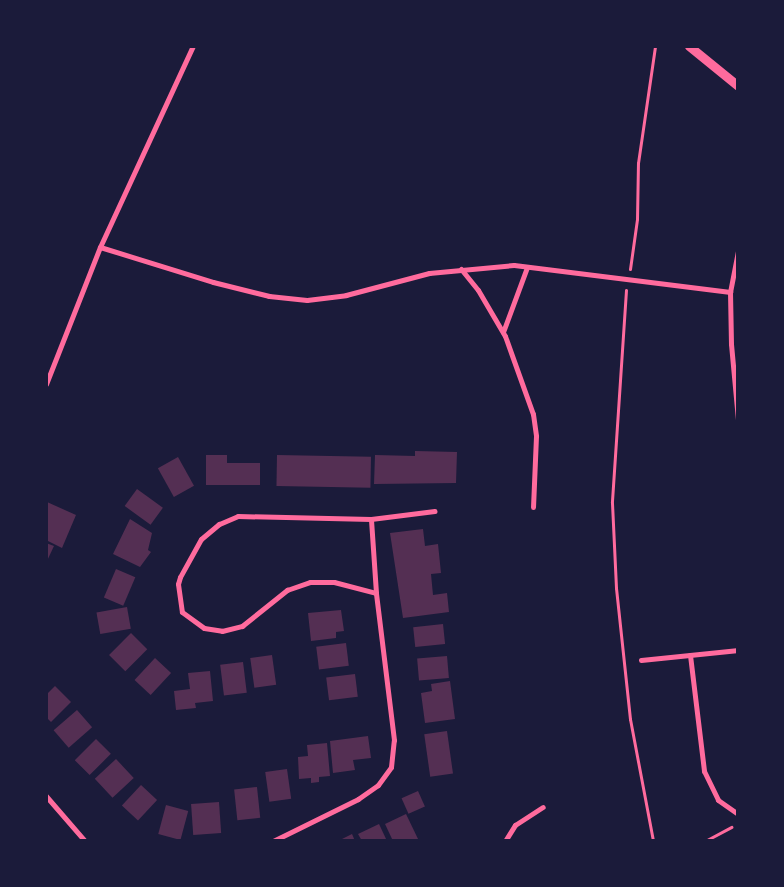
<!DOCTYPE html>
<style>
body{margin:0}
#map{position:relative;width:784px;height:887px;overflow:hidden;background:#1b1b3a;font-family:"Fira Sans",sans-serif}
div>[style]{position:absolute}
.building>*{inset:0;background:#542f53;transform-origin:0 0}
.path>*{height:3px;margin:-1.5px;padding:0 1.5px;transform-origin:1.5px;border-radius:1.5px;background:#ff6b9d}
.minor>*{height:5px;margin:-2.5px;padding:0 2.5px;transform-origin:2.5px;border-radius:2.5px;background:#ff6b9d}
.tertiary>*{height:9px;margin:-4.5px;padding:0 4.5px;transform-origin:4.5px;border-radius:4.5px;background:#ff6b9d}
span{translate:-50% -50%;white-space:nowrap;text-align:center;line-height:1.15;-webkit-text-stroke:4px #1b1b3a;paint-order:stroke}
.frame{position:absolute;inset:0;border:48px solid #1b1b3a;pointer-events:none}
</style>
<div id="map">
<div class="building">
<i style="clip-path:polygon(415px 451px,457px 452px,456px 483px,374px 484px,375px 455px,415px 456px)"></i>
<i style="clip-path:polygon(206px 455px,227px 455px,227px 463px,260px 463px,260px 485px,206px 485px)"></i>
<i style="left:277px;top:455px;width:94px;height:31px;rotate:1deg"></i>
<i style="left:178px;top:457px;width:33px;height:23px;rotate:61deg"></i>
<i style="left:137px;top:489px;width:32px;height:21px;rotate:36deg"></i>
<i style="clip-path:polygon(47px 502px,76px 515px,62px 548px,46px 540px)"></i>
<i style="clip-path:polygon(130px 519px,152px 533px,148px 550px,151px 552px,140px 567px,113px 554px)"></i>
<i style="clip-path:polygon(423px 529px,425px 546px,438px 544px,441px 573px,431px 574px,433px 595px,447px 593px,449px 612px,403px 618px,390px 533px)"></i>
<i style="clip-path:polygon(46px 543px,54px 546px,46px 563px)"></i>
<i style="left:116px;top:569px;width:21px;height:31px;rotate:23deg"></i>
<i style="left:127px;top:607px;width:22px;height:31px;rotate:80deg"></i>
<i style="clip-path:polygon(341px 610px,344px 631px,336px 632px,336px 638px,311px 641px,308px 613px)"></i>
<i style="left:443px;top:624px;width:20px;height:30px;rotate:84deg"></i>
<i style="left:131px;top:633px;width:23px;height:31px;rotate:45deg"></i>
<i style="left:346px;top:643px;width:23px;height:30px;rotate:83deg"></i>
<i style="left:272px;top:655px;width:30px;height:22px;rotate:82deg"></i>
<i style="left:447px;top:656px;width:22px;height:30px;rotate:85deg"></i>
<i style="left:155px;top:658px;width:22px;height:30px;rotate:43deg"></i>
<i style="left:243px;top:662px;width:31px;height:23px;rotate:83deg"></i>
<i style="clip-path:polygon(210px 671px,213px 701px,195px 703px,196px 708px,176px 710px,174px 691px,190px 689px,188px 673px)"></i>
<i style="left:355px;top:674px;width:23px;height:29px;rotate:83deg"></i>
<i style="clip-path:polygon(450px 681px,455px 719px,425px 723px,421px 693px,432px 691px,431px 684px)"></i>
<i style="clip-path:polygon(55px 686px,71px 702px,51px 722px,46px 717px,46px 695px)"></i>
<i style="left:77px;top:710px;width:23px;height:31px;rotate:49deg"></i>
<i style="left:447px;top:731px;width:43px;height:23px;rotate:82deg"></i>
<i style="clip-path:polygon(368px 736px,371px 758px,353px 760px,355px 770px,333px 773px,330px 741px)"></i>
<i style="left:96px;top:739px;width:21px;height:30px;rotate:45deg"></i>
<i style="clip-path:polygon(327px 743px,330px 776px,319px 777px,319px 782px,311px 783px,311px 778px,299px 779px,298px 757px,308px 756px,307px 745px)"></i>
<i style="left:116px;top:759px;width:26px;height:29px;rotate:47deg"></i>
<i style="left:287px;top:769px;width:30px;height:22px;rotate:82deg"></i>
<i style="left:141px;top:785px;width:22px;height:28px;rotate:43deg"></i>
<i style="left:257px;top:787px;width:31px;height:23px;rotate:84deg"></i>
<i style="left:418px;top:791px;width:17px;height:18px;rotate:66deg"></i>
<i style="left:219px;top:802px;width:31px;height:28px;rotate:86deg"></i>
<i style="left:166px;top:805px;width:23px;height:30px;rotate:15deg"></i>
<i style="clip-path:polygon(406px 814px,419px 841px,393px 841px,385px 824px)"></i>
<i style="clip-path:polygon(379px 824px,387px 841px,362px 841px,358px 834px)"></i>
<i style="clip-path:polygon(352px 834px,355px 841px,338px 841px)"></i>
</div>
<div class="path">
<i style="left:630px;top:269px;width:50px;rotate:-82deg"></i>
<i style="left:637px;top:219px;width:56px;rotate:-89deg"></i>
<i style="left:638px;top:163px;width:118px;rotate:-81.7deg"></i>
<i style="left:626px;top:290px;width:213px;rotate:93.8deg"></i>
<i style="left:612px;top:503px;width:85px;rotate:87.3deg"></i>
<i style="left:616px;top:588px;width:132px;rotate:83.9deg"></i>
<i style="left:630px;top:719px;width:124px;rotate:79.3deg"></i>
<i style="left:705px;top:841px;width:30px;rotate:-28deg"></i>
</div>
<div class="minor">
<i style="left:100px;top:247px;width:118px;rotate:17.2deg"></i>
<i style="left:213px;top:282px;width:58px;rotate:14deg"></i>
<i style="left:269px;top:296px;width:38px;rotate:6deg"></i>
<i style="left:307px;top:300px;width:39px;rotate:-7deg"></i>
<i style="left:346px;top:295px;width:86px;rotate:-14.8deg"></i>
<i style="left:429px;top:273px;width:85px;rotate:-5.4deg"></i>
<i style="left:514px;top:265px;width:218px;rotate:7.1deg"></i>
<i style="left:738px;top:251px;width:42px;rotate:101deg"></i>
<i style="left:730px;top:292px;width:52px;rotate:88.9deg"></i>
<i style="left:731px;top:344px;width:76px;rotate:84.7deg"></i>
<i style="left:461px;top:269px;width:27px;rotate:51deg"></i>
<i style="left:478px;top:290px;width:53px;rotate:59.6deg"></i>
<i style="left:505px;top:336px;width:83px;rotate:70.3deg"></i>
<i style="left:533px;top:414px;width:22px;rotate:82deg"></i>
<i style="left:536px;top:436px;width:71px;rotate:92.4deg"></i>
<i style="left:503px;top:332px;width:69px;rotate:-69.7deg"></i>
<i style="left:46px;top:384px;width:147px;rotate:-68.5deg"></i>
<i style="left:100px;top:247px;width:221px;rotate:-65.2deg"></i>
<i style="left:371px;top:519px;width:64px;rotate:-7.1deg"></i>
<i style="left:690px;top:655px;width:117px;rotate:83.1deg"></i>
<i style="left:704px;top:771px;width:32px;rotate:64deg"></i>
<i style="left:718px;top:800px;width:24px;rotate:35deg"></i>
<i style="left:641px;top:660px;width:98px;rotate:-5.9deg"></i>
<i style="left:46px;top:796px;width:60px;rotate:49.1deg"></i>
<i style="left:273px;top:841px;width:95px;rotate:-26.3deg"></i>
<i style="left:358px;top:799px;width:24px;rotate:-35deg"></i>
<i style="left:378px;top:785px;width:22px;rotate:-54deg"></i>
<i style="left:391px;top:767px;width:27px;rotate:-84deg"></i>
<i style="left:394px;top:740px;width:148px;rotate:-97deg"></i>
<i style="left:376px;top:593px;width:74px;rotate:-93.9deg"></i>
<i style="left:371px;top:519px;width:133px;rotate:-178.7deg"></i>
<i style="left:238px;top:516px;width:21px;rotate:157deg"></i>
<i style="left:219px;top:524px;width:23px;rotate:140deg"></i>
<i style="left:201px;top:539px;width:43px;rotate:118.9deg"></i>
<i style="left:180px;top:577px;width:7px;rotate:106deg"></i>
<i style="left:178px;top:584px;width:28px;rotate:82deg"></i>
<i style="left:182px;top:612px;width:27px;rotate:36deg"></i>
<i style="left:204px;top:628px;width:18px;rotate:9deg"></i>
<i style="left:222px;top:631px;width:21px;rotate:-14deg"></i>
<i style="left:242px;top:626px;width:58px;rotate:-38.7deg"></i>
<i style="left:287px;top:590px;width:24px;rotate:-19deg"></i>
<i style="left:310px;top:582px;width:24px"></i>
<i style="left:334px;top:582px;width:43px;rotate:14.7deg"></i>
<i style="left:505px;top:841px;width:19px;rotate:-58deg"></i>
<i style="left:515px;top:825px;width:33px;rotate:-33deg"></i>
</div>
<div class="tertiary">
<i style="left:689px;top:46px;width:63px;rotate:39.2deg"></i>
</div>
<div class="frame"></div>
</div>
